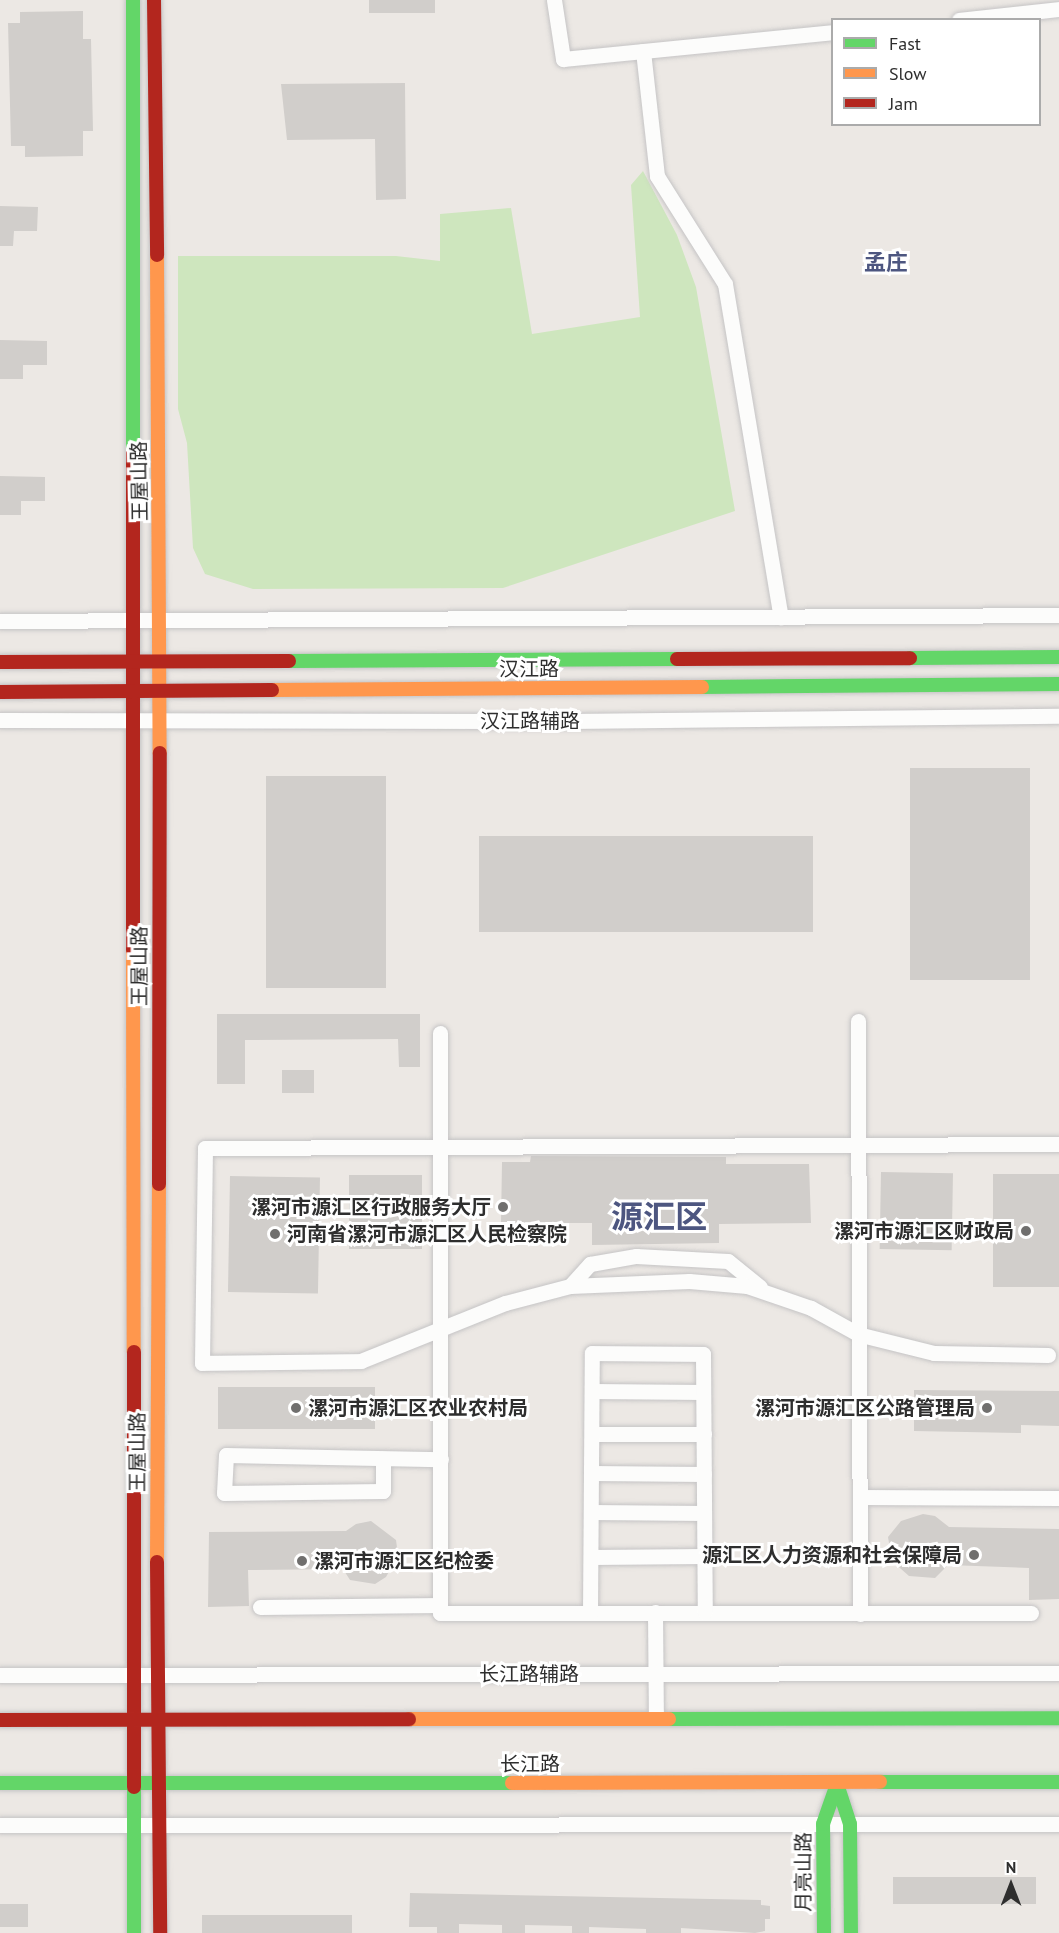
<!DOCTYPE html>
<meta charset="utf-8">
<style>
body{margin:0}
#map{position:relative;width:1059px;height:1933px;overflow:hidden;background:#ece8e4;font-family:"PT Sans","Noto Sans SC",sans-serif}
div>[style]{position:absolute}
.green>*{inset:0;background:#cee6be}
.building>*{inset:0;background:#d1cecb;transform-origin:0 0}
.roads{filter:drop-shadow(0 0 2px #c5c4c5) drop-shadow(0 0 2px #c5c4c5)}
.street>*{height:15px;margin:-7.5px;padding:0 7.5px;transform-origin:7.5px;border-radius:7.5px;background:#fcfcfb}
.fast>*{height:14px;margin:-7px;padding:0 7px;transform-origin:7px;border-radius:7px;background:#63d668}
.slow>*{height:14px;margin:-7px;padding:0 7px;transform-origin:7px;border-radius:7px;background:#ff974d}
.jam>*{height:14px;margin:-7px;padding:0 7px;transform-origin:7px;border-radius:7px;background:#b3261e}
.dots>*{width:16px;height:16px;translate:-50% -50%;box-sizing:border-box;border:3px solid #fff;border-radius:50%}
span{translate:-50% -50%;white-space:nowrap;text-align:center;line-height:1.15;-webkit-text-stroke:6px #fff;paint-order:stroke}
.street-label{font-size:20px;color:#2e2e2e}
.poi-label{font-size:20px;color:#2e2e2e;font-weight:700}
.right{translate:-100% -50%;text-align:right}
.left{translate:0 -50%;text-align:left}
.quarter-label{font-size:22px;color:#4d5680;font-weight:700}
.town-label{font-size:32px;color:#4d5680;font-weight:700}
.legend{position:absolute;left:831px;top:18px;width:210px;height:108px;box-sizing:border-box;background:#fff;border:2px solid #ababab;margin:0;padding:8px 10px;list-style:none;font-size:18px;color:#2e2e2e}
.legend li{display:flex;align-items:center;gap:12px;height:30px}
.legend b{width:30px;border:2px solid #ababab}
.north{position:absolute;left:981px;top:1855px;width:60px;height:60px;-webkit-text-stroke:4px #fff;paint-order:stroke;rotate:0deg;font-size:16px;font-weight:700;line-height:24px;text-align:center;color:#2e2e2e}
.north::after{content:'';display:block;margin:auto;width:21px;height:27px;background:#2e2e2e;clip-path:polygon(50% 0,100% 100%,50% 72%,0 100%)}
</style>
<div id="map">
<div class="green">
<i style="clip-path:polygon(643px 171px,677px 235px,696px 287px,735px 511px,503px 588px,253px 589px,205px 574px,193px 548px,187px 443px,178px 409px,178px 256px,396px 256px,440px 261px,440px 214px,511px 208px,532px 334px,640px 317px,631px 185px)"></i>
</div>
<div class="building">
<i style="left:369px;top:0;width:66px;height:13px"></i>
<i style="clip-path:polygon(83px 11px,83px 39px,91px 39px,93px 131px,83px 131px,83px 156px,25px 157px,25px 146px,11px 146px,8px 23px,20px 23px,20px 12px)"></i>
<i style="clip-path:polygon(405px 83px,406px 199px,376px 200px,375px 139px,287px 140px,281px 84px)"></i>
<i style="clip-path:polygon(0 206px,38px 207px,37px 231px,14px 231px,13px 246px,0 246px)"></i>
<i style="clip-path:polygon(0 340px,47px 341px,47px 365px,23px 365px,23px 379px,0 379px)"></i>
<i style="clip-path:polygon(0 476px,45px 477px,45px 501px,21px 501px,21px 515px,0 515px)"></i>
<i style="left:1030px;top:768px;width:212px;height:120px;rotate:90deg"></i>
<i style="left:266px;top:776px;width:120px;height:212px"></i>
<i style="left:813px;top:836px;width:96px;height:334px;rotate:90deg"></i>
<i style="clip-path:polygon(217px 1014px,420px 1014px,420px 1067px,399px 1067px,398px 1039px,245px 1040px,245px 1084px,217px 1084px)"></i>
<i style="left:282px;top:1070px;width:32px;height:23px"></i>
<i style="clip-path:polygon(531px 1156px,726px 1157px,726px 1164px,809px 1164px,811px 1223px,719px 1224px,719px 1243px,592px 1245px,592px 1223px,501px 1223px,502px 1162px,530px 1162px)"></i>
<i style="left:881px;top:1172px;width:72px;height:77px;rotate:1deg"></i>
<i style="left:993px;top:1174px;width:66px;height:113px"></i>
<i style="left:349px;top:1175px;width:73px;height:74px"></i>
<i style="left:230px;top:1176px;width:90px;height:116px;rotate:1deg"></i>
<i style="left:218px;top:1387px;width:157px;height:42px"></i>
<i style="clip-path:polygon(914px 1390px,1059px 1391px,1059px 1426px,1021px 1425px,1021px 1433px,914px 1431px)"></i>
<i style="clip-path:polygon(923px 1514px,935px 1516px,949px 1527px,1059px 1529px,1059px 1599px,1029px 1600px,1029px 1568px,948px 1565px,935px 1578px,909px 1576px,892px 1561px,888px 1537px,901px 1521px)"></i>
<i style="clip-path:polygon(371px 1521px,396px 1540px,398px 1555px,386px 1577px,375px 1584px,350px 1580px,343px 1569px,248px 1570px,249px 1606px,208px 1607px,209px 1532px,346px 1531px,356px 1524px)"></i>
<i style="left:893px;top:1877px;width:143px;height:27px"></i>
<i style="clip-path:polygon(410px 1893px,761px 1900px,761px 1905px,770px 1906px,770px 1919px,765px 1919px,765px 1931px,755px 1933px,681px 1928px,681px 1933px,646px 1933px,646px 1929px,589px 1927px,589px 1933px,572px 1933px,572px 1926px,525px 1925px,525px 1933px,502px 1933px,502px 1925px,459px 1924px,459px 1933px,437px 1933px,437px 1927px,409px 1927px)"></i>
<i style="left:0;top:1904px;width:28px;height:23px"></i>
<i style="left:352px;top:1915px;width:18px;height:150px;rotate:90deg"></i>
</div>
<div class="roads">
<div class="street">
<i style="left:554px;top:0;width:60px;rotate:81.3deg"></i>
<i style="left:563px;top:59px;width:270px;rotate:-5.7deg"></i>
<i style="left:959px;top:20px;width:101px;rotate:-6.3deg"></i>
<i style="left:643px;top:51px;width:126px;rotate:83.6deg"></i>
<i style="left:657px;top:176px;width:128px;rotate:57.8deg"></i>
<i style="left:725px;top:284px;width:338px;rotate:80.5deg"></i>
<i style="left:0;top:621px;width:1059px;rotate:-0.32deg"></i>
<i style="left:0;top:720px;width:569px;rotate:0.1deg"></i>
<i style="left:569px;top:721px;width:490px;rotate:-0.6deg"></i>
<i style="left:858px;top:1021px;width:593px;rotate:89.81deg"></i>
<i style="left:440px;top:1033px;width:580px;rotate:90deg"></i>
<i style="left:440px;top:1613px;width:591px"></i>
<i style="left:570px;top:1286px;width:30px;rotate:-48deg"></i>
<i style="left:590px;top:1264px;width:47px;rotate:-9.9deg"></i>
<i style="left:636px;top:1256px;width:92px;rotate:3.1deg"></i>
<i style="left:728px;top:1261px;width:41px;rotate:39.1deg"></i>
<i style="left:1048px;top:1355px;width:114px;rotate:-179deg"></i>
<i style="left:934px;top:1353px;width:78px;rotate:-166deg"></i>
<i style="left:858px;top:1334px;width:54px;rotate:-151deg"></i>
<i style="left:811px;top:1308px;width:68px;rotate:-161deg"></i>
<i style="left:747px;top:1286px;width:58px;rotate:-175.1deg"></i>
<i style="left:689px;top:1281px;width:119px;rotate:177.6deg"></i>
<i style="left:570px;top:1286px;width:67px;rotate:165.3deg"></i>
<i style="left:505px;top:1303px;width:155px;rotate:158.1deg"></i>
<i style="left:361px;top:1361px;width:159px;rotate:179.3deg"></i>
<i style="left:202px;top:1363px;width:215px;rotate:-89.2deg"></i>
<i style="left:205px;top:1148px;width:854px;rotate:-0.27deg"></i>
<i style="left:592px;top:1391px;width:111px;rotate:0.5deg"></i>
<i style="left:592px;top:1434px;width:112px"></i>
<i style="left:383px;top:1459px;width:32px;rotate:90deg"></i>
<i style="left:383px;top:1491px;width:159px;rotate:179.3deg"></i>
<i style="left:224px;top:1493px;width:38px;rotate:-87deg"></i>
<i style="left:226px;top:1455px;width:215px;rotate:1.1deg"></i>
<i style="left:591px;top:1473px;width:113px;rotate:0.5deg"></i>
<i style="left:860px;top:1497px;width:199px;rotate:0.3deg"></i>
<i style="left:591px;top:1512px;width:113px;rotate:0.5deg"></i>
<i style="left:591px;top:1557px;width:114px;rotate:-0.5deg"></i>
<i style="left:260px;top:1607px;width:180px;rotate:-0.6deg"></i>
<i style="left:655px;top:1612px;width:105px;rotate:89.5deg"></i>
<i style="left:590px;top:1613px;width:260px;rotate:-89.6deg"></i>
<i style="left:592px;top:1353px;width:111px;rotate:0.5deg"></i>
<i style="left:703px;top:1354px;width:258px;rotate:89.6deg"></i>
<i style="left:0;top:1675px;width:1059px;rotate:-0.11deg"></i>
<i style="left:0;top:1825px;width:1059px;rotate:-0.05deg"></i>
</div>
<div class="fast">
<i style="left:133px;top:0;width:451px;rotate:90deg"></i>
<i style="left:910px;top:658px;width:149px;rotate:-0.4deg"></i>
<i style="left:289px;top:661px;width:388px;rotate:-0.3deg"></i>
<i style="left:702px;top:687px;width:357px;rotate:-0.5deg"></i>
<i style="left:669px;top:1719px;width:390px;rotate:-0.1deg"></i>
<i style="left:880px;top:1782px;width:179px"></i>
<i style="left:0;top:1783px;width:512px"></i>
<i style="left:837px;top:1784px;width:42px;rotate:72deg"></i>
<i style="left:850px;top:1824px;width:109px;rotate:89.5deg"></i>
<i style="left:134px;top:1787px;width:146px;rotate:90deg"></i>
<i style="left:824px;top:1933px;width:109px;rotate:-90.5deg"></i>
<i style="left:823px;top:1824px;width:42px;rotate:-70.7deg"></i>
</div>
<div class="slow">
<i style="left:157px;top:255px;width:498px;rotate:89.7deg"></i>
<i style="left:272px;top:690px;width:430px;rotate:-0.4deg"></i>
<i style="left:133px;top:950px;width:402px;rotate:89.9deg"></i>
<i style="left:157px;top:1562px;width:378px;rotate:-89.7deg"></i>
<i style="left:409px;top:1719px;width:260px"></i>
<i style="left:512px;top:1783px;width:368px;rotate:-0.2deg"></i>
</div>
<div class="jam">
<i style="left:154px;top:0;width:255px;rotate:89.3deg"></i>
<i style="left:133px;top:451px;width:499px;rotate:90deg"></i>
<i style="left:677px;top:659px;width:233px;rotate:-0.2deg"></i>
<i style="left:0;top:662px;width:289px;rotate:-0.2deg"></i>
<i style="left:0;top:692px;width:272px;rotate:-0.4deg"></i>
<i style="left:159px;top:1184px;width:431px;rotate:-89.9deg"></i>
<i style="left:134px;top:1352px;width:435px;rotate:90deg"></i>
<i style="left:157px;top:1562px;width:371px;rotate:89.5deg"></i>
<i style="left:0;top:1720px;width:409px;rotate:-0.1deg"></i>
</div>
</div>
<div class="dots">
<i style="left:503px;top:1207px;background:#706f6e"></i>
<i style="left:1026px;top:1231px;background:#706f6e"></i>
<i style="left:275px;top:1234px;background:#706f6e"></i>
<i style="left:296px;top:1408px;background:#706f6e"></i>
<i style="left:987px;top:1408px;background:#706f6e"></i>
<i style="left:974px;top:1555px;background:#706f6e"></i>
<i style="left:302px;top:1561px;background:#706f6e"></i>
</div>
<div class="street-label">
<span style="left:140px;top:481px;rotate:-91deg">王屋山路</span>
<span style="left:529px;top:669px">汉江路</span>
<span style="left:530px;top:721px">汉江路辅路</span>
<span style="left:140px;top:966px;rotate:-90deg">王屋山路</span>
<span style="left:138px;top:1452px;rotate:-90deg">王屋山路</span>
<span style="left:529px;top:1674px">长江路辅路</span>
<span style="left:530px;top:1764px">长江路</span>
<span style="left:804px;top:1872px;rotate:-90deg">月亮山路</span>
</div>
<div class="poi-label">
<span class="right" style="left:491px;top:1207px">漯河市源汇区行政服务大厅</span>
<span class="right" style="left:1014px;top:1231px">漯河市源汇区财政局</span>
<span class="left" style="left:287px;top:1234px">河南省漯河市源汇区人民检察院</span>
<span class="left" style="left:308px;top:1408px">漯河市源汇区农业农村局</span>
<span class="right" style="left:975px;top:1408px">漯河市源汇区公路管理局</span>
<span class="right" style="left:962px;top:1555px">源汇区人力资源和社会保障局</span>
<span class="left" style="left:314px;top:1561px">漯河市源汇区纪检委</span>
</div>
<div class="quarter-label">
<span style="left:886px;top:263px">孟庄</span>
</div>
<div class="town-label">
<span style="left:659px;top:1216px">源汇区</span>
</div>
<ul class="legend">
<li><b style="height:8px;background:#63d668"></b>Fast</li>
<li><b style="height:8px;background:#ff974d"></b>Slow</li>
<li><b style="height:8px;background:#b3261e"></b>Jam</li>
</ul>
<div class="north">N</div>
</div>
